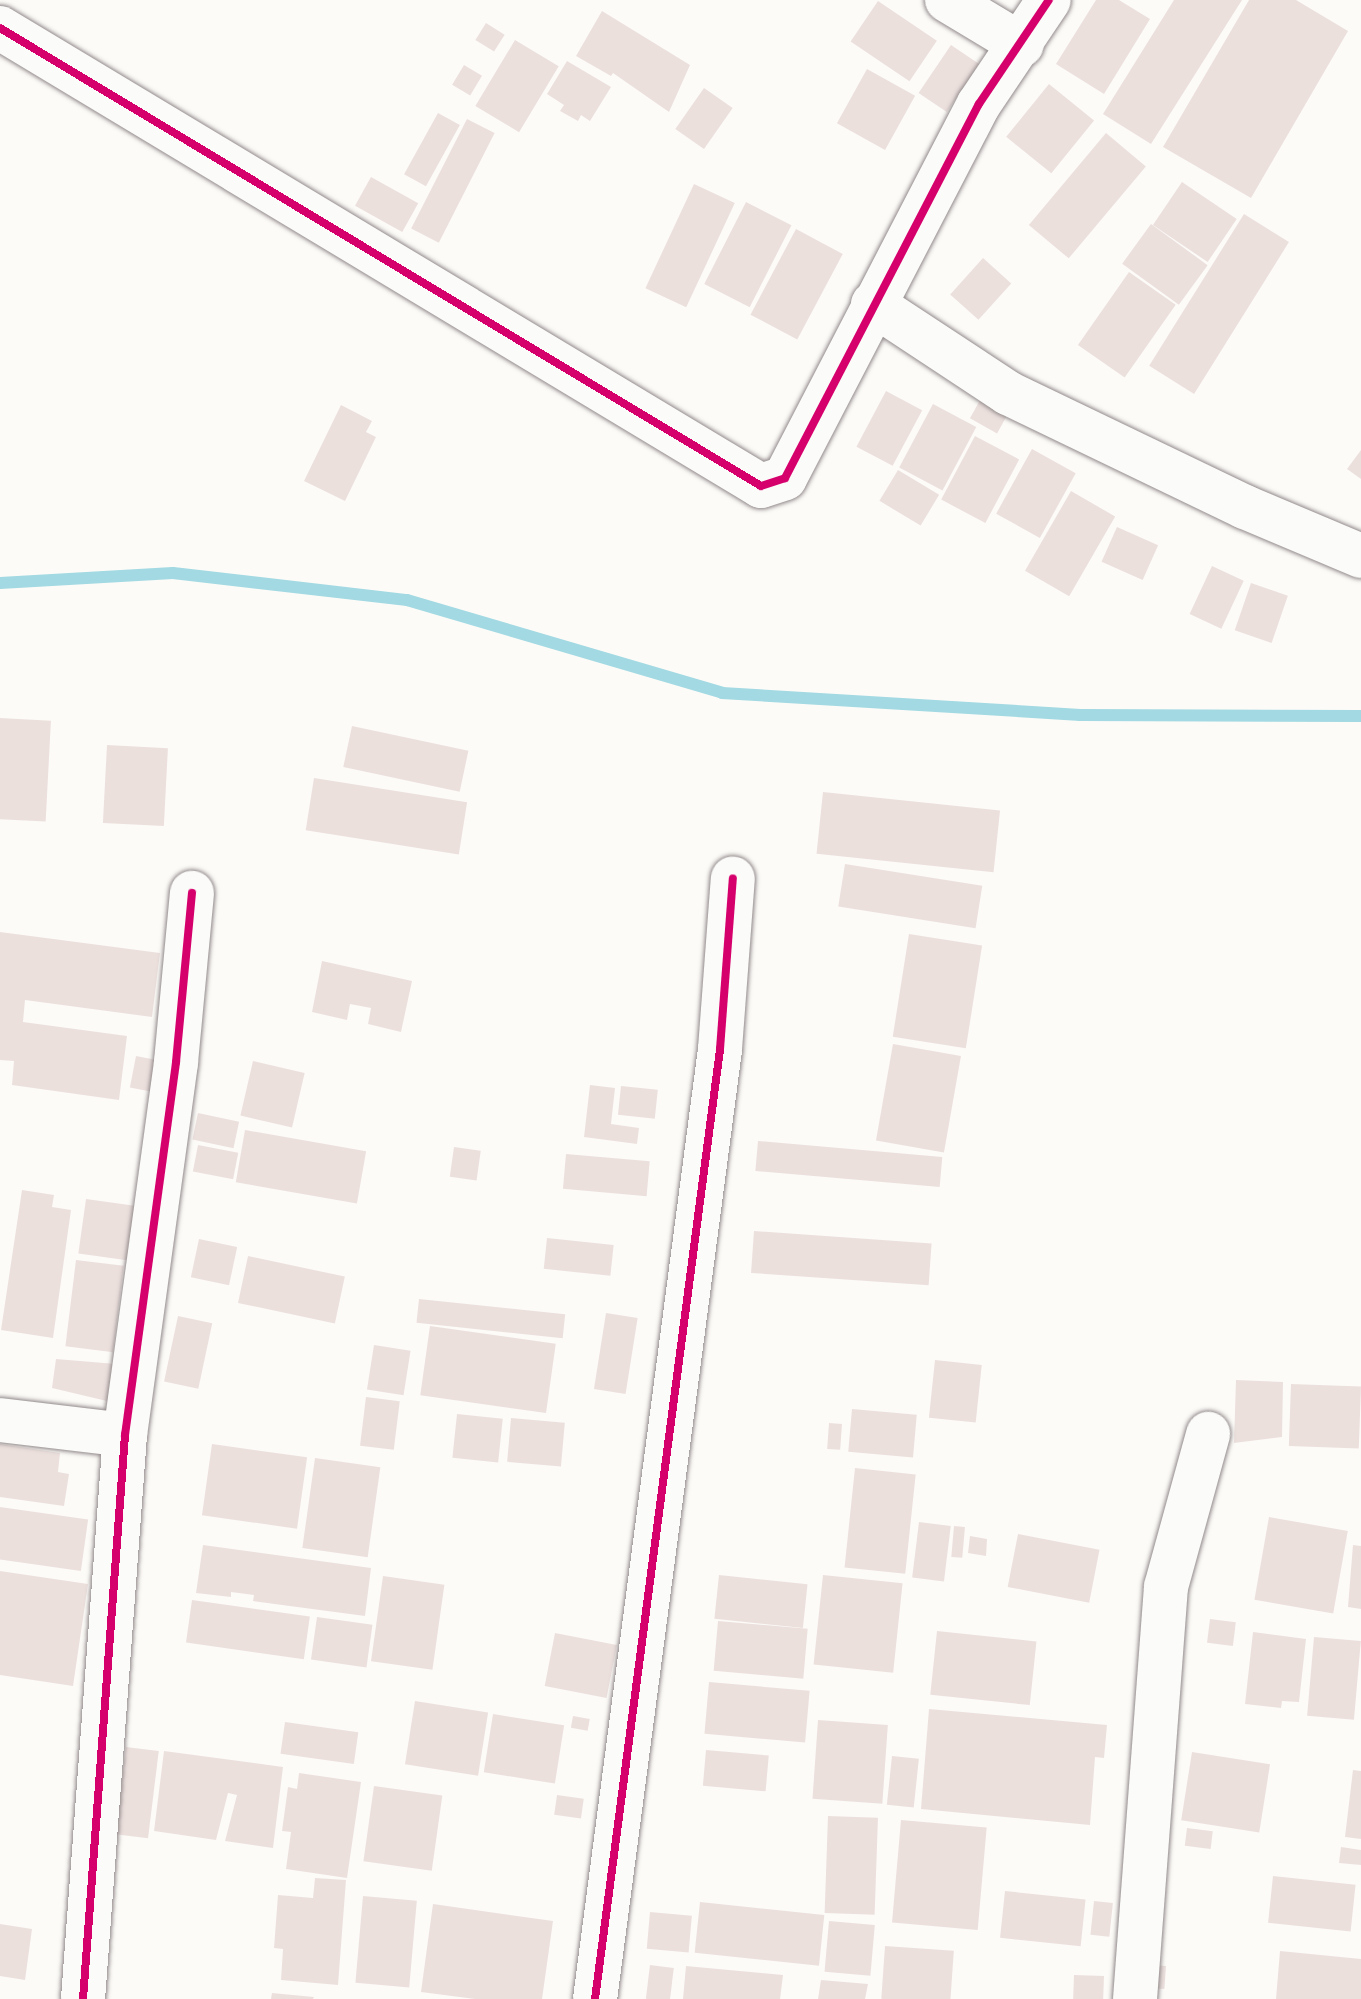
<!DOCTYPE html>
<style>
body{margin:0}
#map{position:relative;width:1361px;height:1999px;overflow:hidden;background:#fcfbf8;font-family:Sriracha,sans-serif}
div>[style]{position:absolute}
.stream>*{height:12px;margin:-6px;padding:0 6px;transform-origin:6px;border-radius:6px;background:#a2d9e2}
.building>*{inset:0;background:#ece0dd;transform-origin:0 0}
.roads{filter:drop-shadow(0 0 2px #928a8b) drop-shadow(0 0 2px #928a8b)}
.minor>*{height:44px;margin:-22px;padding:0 22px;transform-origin:22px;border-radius:22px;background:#fbfbf9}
.cycleway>*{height:8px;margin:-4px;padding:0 4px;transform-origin:4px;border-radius:4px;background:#d6006c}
span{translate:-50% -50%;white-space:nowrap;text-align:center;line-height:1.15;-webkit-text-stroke:7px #fdfcf7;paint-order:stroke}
</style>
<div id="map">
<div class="stream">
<i style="left:0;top:583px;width:173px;rotate:-3.3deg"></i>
<i style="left:173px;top:573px;width:236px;rotate:6.6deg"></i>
<i style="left:407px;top:600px;width:328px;rotate:16.4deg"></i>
<i style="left:722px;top:693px;width:359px;rotate:3.5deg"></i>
<i style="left:1080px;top:715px;width:281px;rotate:0.2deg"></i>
</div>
<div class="building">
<i style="clip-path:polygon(1096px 0,1119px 0,1150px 19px,1104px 94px,1056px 64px)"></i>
<i style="clip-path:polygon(1174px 0,1242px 0,1151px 144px,1103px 114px)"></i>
<i style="clip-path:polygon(1249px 0,1296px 0,1348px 31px,1251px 198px,1163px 147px)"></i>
<i style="left:878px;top:1px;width:71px;height:49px;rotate:34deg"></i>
<i style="clip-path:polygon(602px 11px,690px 65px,669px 112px,613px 73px,611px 76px,576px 56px)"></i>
<i style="left:486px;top:23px;width:22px;height:20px;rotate:32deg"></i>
<i style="left:515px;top:40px;width:51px;height:77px;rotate:31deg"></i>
<i style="left:951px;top:45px;width:34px;height:58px;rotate:34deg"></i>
<i style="clip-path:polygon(567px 61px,611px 87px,590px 121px,581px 115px,578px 121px,560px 111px,564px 105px,547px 94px)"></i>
<i style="left:464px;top:65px;width:21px;height:23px;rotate:31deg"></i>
<i style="left:867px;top:69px;width:55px;height:62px;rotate:29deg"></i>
<i style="left:1049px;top:84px;width:58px;height:68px;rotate:39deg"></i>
<i style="left:704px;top:88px;width:35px;height:50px;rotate:35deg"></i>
<i style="left:438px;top:113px;width:25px;height:70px;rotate:29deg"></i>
<i style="left:467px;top:119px;width:31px;height:123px;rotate:27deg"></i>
<i style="left:1106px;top:133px;width:52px;height:120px;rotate:40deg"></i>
<i style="left:371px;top:177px;width:54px;height:33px;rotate:29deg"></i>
<i style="left:1182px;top:182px;width:66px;height:52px;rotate:34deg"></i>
<i style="left:694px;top:184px;width:45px;height:115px;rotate:25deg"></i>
<i style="left:746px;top:202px;width:51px;height:92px;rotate:27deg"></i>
<i style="left:1244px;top:214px;width:53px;height:179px;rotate:32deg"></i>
<i style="left:1151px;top:224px;width:70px;height:49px;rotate:36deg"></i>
<i style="left:796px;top:229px;width:53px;height:97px;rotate:28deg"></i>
<i style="left:983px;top:258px;width:38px;height:49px;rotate:42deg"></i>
<i style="left:1129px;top:272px;width:57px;height:89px;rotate:35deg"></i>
<i style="left:886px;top:391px;width:41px;height:63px;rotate:28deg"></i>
<i style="left:984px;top:393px;width:31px;height:29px;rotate:29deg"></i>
<i style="left:933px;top:404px;width:49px;height:72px;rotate:28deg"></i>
<i style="clip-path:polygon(341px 405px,372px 421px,366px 432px,376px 437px,345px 501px,304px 481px)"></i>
<i style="left:975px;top:436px;width:50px;height:72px;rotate:28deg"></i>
<i style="left:1032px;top:449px;width:50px;height:74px;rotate:29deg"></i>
<i style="clip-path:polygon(1361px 450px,1361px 479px,1347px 469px)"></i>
<i style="left:898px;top:470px;width:48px;height:36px;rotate:31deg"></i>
<i style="left:1071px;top:491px;width:51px;height:92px;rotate:30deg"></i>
<i style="left:1117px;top:527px;width:45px;height:38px;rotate:24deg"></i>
<i style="left:1212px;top:566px;width:35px;height:53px;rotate:25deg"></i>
<i style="left:1251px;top:583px;width:39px;height:50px;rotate:19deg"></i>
<i style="left:0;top:718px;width:51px;height:101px;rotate:3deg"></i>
<i style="left:352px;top:726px;width:119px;height:42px;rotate:12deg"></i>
<i style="left:107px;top:745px;width:61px;height:78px;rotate:3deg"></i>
<i style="left:314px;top:778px;width:155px;height:53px;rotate:9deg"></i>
<i style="left:823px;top:792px;width:178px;height:62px;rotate:6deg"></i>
<i style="left:845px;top:864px;width:139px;height:43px;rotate:9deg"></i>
<i style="clip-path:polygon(0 932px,160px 953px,152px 1017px,25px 1000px,23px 1022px,127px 1036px,119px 1100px,12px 1085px,14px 1061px,0 1060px)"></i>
<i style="left:909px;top:934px;width:74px;height:104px;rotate:9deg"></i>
<i style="clip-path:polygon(322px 961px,412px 981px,401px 1032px,368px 1024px,371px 1008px,350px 1004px,347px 1020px,312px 1012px)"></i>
<i style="left:893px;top:1044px;width:69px;height:98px;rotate:10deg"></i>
<i style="left:136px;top:1056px;width:21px;height:32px;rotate:11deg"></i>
<i style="left:253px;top:1061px;width:53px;height:56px;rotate:13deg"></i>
<i style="clip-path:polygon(590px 1085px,615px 1088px,611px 1124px,639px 1128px,637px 1144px,584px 1137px)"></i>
<i style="left:621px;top:1086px;width:37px;height:29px;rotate:6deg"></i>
<i style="left:198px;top:1113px;width:42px;height:27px;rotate:12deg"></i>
<i style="left:245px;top:1130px;width:123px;height:53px;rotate:10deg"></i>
<i style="left:758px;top:1141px;width:185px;height:30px;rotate:5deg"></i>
<i style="left:198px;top:1145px;width:41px;height:27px;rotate:11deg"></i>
<i style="left:454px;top:1147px;width:27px;height:30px;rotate:8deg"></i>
<i style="left:566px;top:1154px;width:84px;height:35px;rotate:5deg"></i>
<i style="clip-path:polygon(22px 1190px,54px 1195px,52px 1207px,71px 1210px,53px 1338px,1px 1330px)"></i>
<i style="left:86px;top:1199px;width:49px;height:55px;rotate:8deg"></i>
<i style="left:754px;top:1231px;width:178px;height:42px;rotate:4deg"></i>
<i style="left:547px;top:1238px;width:67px;height:31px;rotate:6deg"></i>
<i style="left:199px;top:1239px;width:39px;height:39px;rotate:12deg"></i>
<i style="left:248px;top:1256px;width:99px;height:48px;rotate:12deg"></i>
<i style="left:76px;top:1260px;width:48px;height:87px;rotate:7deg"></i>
<i style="left:419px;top:1299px;width:147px;height:24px;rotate:6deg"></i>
<i style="left:606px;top:1313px;width:32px;height:77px;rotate:9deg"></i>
<i style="left:178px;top:1316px;width:35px;height:67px;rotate:12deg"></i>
<i style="left:430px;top:1326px;width:127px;height:70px;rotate:8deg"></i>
<i style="left:374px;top:1345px;width:37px;height:45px;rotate:9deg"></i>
<i style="clip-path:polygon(56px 1359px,116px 1364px,111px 1402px,52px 1388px)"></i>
<i style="left:935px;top:1360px;width:47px;height:58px;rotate:6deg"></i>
<i style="clip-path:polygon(1236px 1380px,1283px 1382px,1282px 1437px,1234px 1443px)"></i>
<i style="left:1291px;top:1384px;width:70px;height:62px;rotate:2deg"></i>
<i style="left:366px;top:1397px;width:34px;height:49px;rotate:7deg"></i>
<i style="left:852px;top:1409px;width:65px;height:43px;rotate:5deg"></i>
<i style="left:457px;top:1414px;width:46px;height:44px;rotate:6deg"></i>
<i style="left:511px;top:1418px;width:54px;height:44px;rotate:5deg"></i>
<i style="left:829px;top:1423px;width:13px;height:26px;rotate:4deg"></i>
<i style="clip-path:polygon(0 1444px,60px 1453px,58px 1472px,69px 1474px,64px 1506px,0 1497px)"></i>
<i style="left:212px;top:1444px;width:96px;height:72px;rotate:8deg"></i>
<i style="left:315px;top:1458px;width:66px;height:91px;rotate:8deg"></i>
<i style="left:855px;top:1468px;width:61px;height:100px;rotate:6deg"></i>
<i style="left:0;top:1507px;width:89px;height:52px;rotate:8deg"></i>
<i style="left:1269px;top:1517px;width:80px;height:84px;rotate:10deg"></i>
<i style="left:919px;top:1522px;width:32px;height:56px;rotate:7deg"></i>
<i style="left:954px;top:1526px;width:11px;height:31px;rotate:5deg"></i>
<i style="left:1018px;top:1534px;width:83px;height:54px;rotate:11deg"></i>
<i style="clip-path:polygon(970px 1536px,987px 1539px,986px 1556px,968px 1553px)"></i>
<i style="clip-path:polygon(203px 1545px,371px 1568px,365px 1616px,253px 1601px,254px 1595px,231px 1592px,231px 1597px,196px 1593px)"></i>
<i style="clip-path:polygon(1353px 1545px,1361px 1546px,1361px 1609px,1348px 1607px)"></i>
<i style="clip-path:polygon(0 1571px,88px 1584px,73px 1686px,0 1675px)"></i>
<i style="left:719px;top:1575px;width:89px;height:44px;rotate:6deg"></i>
<i style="left:823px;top:1575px;width:80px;height:90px;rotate:6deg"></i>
<i style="left:383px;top:1576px;width:62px;height:86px;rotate:8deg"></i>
<i style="left:192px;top:1600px;width:119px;height:43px;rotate:8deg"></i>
<i style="left:317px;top:1617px;width:56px;height:43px;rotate:8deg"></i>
<i style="left:1210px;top:1619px;width:26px;height:24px;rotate:7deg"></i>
<i style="left:718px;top:1621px;width:90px;height:50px;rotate:5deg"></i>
<i style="left:937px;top:1631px;width:100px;height:64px;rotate:6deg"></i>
<i style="clip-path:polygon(1253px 1632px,1306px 1639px,1299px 1702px,1282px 1701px,1281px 1708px,1245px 1704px)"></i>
<i style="left:555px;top:1633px;width:63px;height:54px;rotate:11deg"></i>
<i style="left:1314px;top:1637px;width:47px;height:79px;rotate:5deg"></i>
<i style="left:709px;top:1682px;width:101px;height:52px;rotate:5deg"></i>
<i style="left:415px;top:1701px;width:74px;height:64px;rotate:9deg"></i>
<i style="clip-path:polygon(929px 1709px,1107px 1725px,1104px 1758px,1095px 1757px,1090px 1825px,921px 1809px)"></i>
<i style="left:493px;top:1714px;width:72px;height:59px;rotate:9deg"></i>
<i style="left:573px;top:1716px;width:17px;height:12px;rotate:10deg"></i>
<i style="left:818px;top:1720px;width:70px;height:79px;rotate:4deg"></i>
<i style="left:285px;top:1722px;width:74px;height:32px;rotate:8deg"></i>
<i style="left:126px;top:1747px;width:33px;height:88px;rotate:7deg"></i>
<i style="left:706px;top:1750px;width:63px;height:36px;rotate:5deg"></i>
<i style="clip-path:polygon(164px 1751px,283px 1767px,273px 1848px,225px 1841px,237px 1795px,228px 1793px,216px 1840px,154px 1831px)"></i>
<i style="left:1192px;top:1752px;width:79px;height:69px;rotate:9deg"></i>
<i style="left:892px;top:1756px;width:27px;height:49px;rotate:6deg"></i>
<i style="clip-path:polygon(1353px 1770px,1361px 1771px,1361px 1839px,1345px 1837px)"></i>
<i style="clip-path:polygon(299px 1773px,361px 1782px,347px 1878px,286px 1869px,291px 1832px,282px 1831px,288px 1787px,297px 1789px)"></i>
<i style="left:374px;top:1786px;width:69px;height:76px;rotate:8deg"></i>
<i style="left:557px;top:1795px;width:27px;height:20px;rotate:8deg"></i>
<i style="left:828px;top:1816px;width:50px;height:97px;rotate:2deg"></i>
<i style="left:901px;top:1820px;width:86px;height:103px;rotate:5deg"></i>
<i style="left:1187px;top:1828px;width:26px;height:18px;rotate:7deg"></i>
<i style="clip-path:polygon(1341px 1847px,1361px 1850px,1361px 1865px,1339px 1863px)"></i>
<i style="left:1273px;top:1876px;width:83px;height:47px;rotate:6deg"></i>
<i style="clip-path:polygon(315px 1878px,346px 1880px,338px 1985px,281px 1980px,283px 1949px,274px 1948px,278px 1895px,313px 1898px)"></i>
<i style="left:1005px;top:1891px;width:81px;height:47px;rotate:6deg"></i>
<i style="left:363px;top:1896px;width:54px;height:87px;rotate:5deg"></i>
<i style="left:1094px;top:1901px;width:19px;height:34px;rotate:6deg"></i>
<i style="left:700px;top:1902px;width:125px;height:51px;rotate:6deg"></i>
<i style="clip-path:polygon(433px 1904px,553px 1921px,542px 1999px,475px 1999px,421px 1992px)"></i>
<i style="left:650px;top:1912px;width:42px;height:37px;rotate:5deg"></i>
<i style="left:829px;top:1921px;width:46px;height:51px;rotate:5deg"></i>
<i style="clip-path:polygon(0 1924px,32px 1929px,25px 1980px,0 1976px)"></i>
<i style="left:885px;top:1946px;width:69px;height:53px;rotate:4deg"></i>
<i style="clip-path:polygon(1280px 1951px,1361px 1959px,1361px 1999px,1276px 1999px)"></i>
<i style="left:650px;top:1965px;width:24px;height:34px;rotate:7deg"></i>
<i style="left:1151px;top:1965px;width:15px;height:23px;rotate:4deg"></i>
<i style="clip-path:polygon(686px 1966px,783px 1975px,780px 1999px,683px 1999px)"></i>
<i style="left:1074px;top:1975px;width:30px;height:24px;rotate:2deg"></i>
<i style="clip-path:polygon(821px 1980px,868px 1984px,865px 1999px,818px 1999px)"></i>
<i style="clip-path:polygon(272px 1993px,314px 1997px,313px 1999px,271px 1999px)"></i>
</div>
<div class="roads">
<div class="minor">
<i style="left:947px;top:0;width:87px;rotate:31deg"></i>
<i style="left:0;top:28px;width:888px;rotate:31.04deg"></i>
<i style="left:761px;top:486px;width:25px;rotate:-18deg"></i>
<i style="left:785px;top:478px;width:421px;rotate:-62.6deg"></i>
<i style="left:979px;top:104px;width:125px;rotate:-56.1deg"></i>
<i style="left:873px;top:304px;width:162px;rotate:33.4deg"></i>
<i style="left:1008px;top:393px;width:263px;rotate:25.7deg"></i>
<i style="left:1245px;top:507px;width:126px;rotate:22.9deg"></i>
<i style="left:0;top:1420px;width:126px;rotate:6.8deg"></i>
<i style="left:83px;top:1999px;width:566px;rotate:-85.74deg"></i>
<i style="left:125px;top:1435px;width:376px;rotate:-82.2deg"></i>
<i style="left:176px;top:1062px;width:170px;rotate:-84.6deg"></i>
<i style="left:595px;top:1999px;width:958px;rotate:-82.5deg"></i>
<i style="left:720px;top:1049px;width:171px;rotate:-85.7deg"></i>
<i style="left:1135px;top:1999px;width:413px;rotate:-85.7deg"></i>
<i style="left:1166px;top:1587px;width:159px;rotate:-74.6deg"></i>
</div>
</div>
<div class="cycleway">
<i style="left:0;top:28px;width:888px;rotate:31.04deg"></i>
<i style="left:761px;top:486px;width:25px;rotate:-18deg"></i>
<i style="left:785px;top:478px;width:421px;rotate:-62.6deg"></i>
<i style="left:979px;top:104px;width:125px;rotate:-56.1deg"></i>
<i style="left:83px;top:1999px;width:566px;rotate:-85.74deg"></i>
<i style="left:125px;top:1435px;width:376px;rotate:-82.2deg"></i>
<i style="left:176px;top:1062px;width:170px;rotate:-84.6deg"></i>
<i style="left:595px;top:1999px;width:958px;rotate:-82.5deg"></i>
<i style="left:720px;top:1049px;width:171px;rotate:-85.7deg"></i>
</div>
</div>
